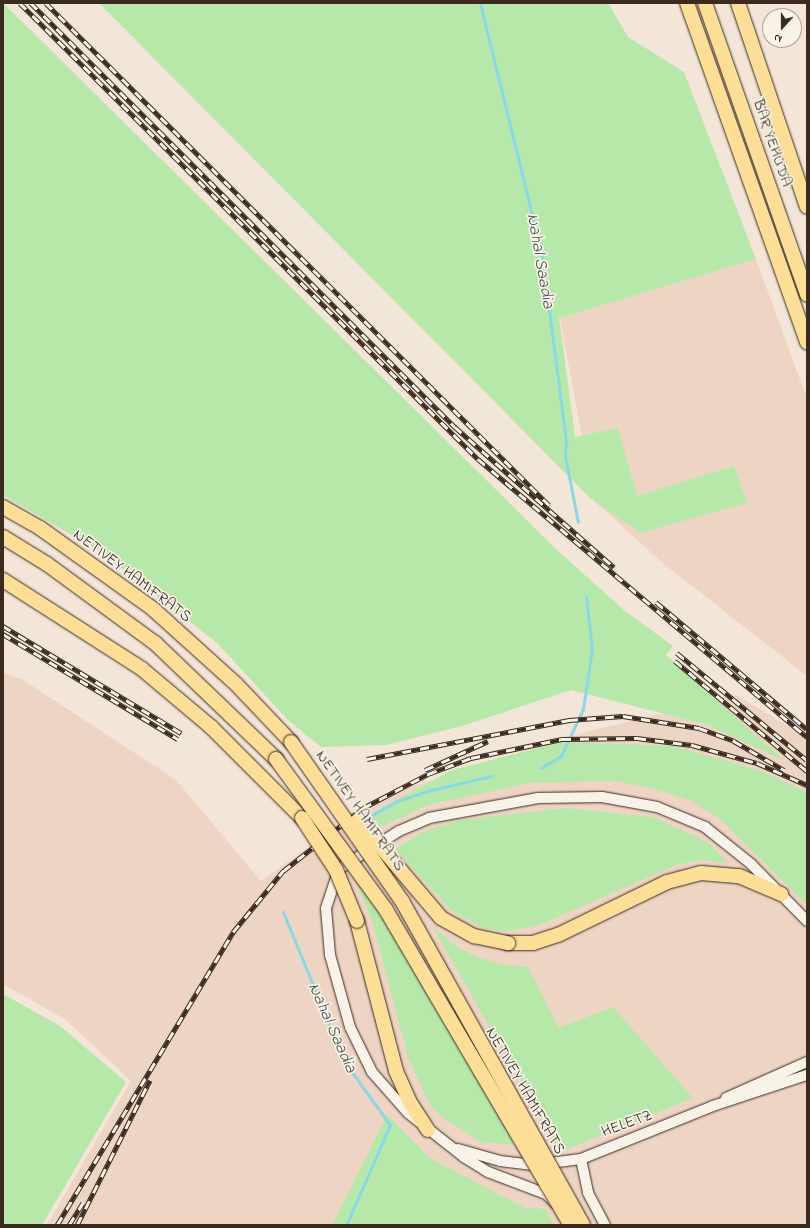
<!DOCTYPE html>
<style>
body{margin:0}
#map{position:relative;width:810px;height:1228px;overflow:hidden;background:#f3e5d7;font-family:"Indie Flower",sans-serif}
div>[style]{position:absolute}
.built>*{inset:0;background:#eed4c3}
.green>*{inset:0;background:#b6e9a9}
.stream>*{height:3px;margin:-1.5px;padding:0 1.5px;transform-origin:1.5px;border-radius:1.5px;background:#89d8e6}
.roads{filter:drop-shadow(0 0 1px #3b2a1e) drop-shadow(0 0 1px #3b2a1e)}
.minor>*{height:10px;margin:-5px;padding:0 5px;transform-origin:5px;border-radius:5px;background:#f7f3e8}
.highway>*{height:14px;margin:-7px;padding:0 7px;transform-origin:7px;border-radius:7px;background:#fdde96}
.rail>*{height:4.5px;margin-top:-2.25px;transform-origin:0;background:repeating-linear-gradient(90deg,#f7f3e8 0 9px,#3b2a1e 0 18px);box-sizing:border-box;border-block:1px solid #3b2a1e}
.bridges{filter:drop-shadow(0 0 1px #3b2a1e) drop-shadow(0 0 1px #3b2a1e)}
.highway-bridge>*{height:14px;margin:-7px;padding:0 7px;transform-origin:7px;border-radius:7px;background:#fdde96}
span{translate:-50% -50%;white-space:nowrap;text-align:center;line-height:1.15;-webkit-text-stroke:3.5px #f7f3e8;paint-order:stroke}
.street-label{font-size:16px;color:#3b2a1e}
.water-label{font-size:17px;color:#4e5650;font-style:italic}
.frame{position:absolute;inset:0;border:4px solid #3b2a1e;pointer-events:none}
.north{position:absolute;left:762px;top:8px;width:40px;height:40px;box-sizing:border-box;background:#f7f3e8;border:1px solid #aca397;border-radius:50%;rotate:201deg;font-size:11px;font-weight:700;line-height:16px;text-align:center;color:#3b2a1e}
.north::after{content:'';display:block;margin:auto;width:14px;height:18px;background:#3b2a1e;clip-path:polygon(50% 0,100% 100%,50% 72%,0 100%)}
</style>
<div id="map">
<div class="built">
<i style="clip-path:polygon(756px 259px,807px 399px,807px 676px,664px 564px,594px 501px,560px 318px)"></i>
<i style="clip-path:polygon(3px 672px,23px 680px,176px 780px,261px 881px,381px 796px,586px 732px,737px 695px,793px 729px,807px 742px,807px 1225px,47px 1225px,131px 1081px,65px 1019px,3px 984px)"></i>
</div>
<div class="green">
<i style="clip-path:polygon(3px 3px,557px 550px,625px 611px,673px 646px,666px 655px,785px 761px,708px 725px,571px 690px,462px 726px,386px 745px,321px 747px,288px 720px,216px 642px,99px 551px,3px 495px)"></i>
<i style="clip-path:polygon(99px 3px,608px 3px,628px 37px,684px 72px,756px 259px,560px 318px,559px 316px,575px 437px,618px 428px,637px 496px,734px 466px,747px 503px,640px 533px,590px 498px)"></i>
<i style="clip-path:polygon(562px 742px,674px 746px,764px 772px,807px 792px,807px 905px,719px 818px,692px 801px,656px 789px,616px 781px,531px 783px,431px 804px,380px 827px,370px 814px,452px 770px)"></i>
<i style="clip-path:polygon(565px 808px,653px 817px,708px 842px,728px 863px,700px 860px,676px 865px,537px 926px,506px 931px,485px 929px,451px 910px,395px 849px,423px 832px,460px 820px)"></i>
<i style="clip-path:polygon(352px 869px,390px 929px,516px 1145px,481px 1142px,439px 1115px,428px 1101px,408px 1057px,374px 927px)"></i>
<i style="clip-path:polygon(433px 927px,457px 947px,477px 957px,500px 964px,528px 967px,559px 1028px,613px 1007px,693px 1098px,560px 1152px)"></i>
<i style="clip-path:polygon(3px 994px,60px 1026px,126px 1082px,42px 1225px,3px 1225px)"></i>
<i style="clip-path:polygon(387px 1115px,431px 1159px,526px 1208px,545px 1209px,554px 1225px,332px 1225px)"></i>
</div>
<div class="stream">
<i style="left:480px;top:3px;width:260px;rotate:76.2deg"></i>
<i style="left:542px;top:256px;width:188px;rotate:82.6deg"></i>
<i style="left:566px;top:442px;width:14px;rotate:94deg"></i>
<i style="left:565px;top:456px;width:67px;rotate:78.9deg"></i>
<i style="left:541px;top:768px;width:23px;rotate:-31deg"></i>
<i style="left:561px;top:756px;width:52px;rotate:-64.9deg"></i>
<i style="left:583px;top:709px;width:61px;rotate:-81.5deg"></i>
<i style="left:592px;top:649px;width:53px;rotate:-96.5deg"></i>
<i style="left:363px;top:820px;width:39px;rotate:-29deg"></i>
<i style="left:397px;top:801px;width:36px;rotate:-18deg"></i>
<i style="left:431px;top:790px;width:62px;rotate:-13.1deg"></i>
<i style="left:283px;top:912px;width:161px;rotate:67.7deg"></i>
<i style="left:344px;top:1061px;width:79px;rotate:54.3deg"></i>
<i style="left:390px;top:1125px;width:109px;rotate:113.7deg"></i>
</div>
<div class="roads">
<div class="minor">
<i style="left:726px;top:1098px;width:89px;rotate:-24deg"></i>
<i style="left:458px;top:1149px;width:44px;rotate:15.9deg"></i>
<i style="left:500px;top:1161px;width:35px;rotate:7deg"></i>
<i style="left:535px;top:1165px;width:46px;rotate:-7.4deg"></i>
<i style="left:581px;top:1159px;width:142px;rotate:-21.9deg"></i>
<i style="left:713px;top:1106px;width:99px;rotate:-18.3deg"></i>
<i style="left:581px;top:1159px;width:35px;rotate:78deg"></i>
<i style="left:588px;top:1193px;width:36px;rotate:62deg"></i>
<i style="left:555px;top:1203px;width:13px;rotate:-135deg"></i>
<i style="left:546px;top:1194px;width:62px;rotate:-159.2deg"></i>
<i style="left:488px;top:1172px;width:28px;rotate:-148deg"></i>
<i style="left:464px;top:1157px;width:71px;rotate:-141.8deg"></i>
<i style="left:408px;top:1113px;width:55px;rotate:-131.3deg"></i>
<i style="left:372px;top:1072px;width:50px;rotate:-116.1deg"></i>
<i style="left:350px;top:1027px;width:75px;rotate:-105.5deg"></i>
<i style="left:330px;top:955px;width:47px;rotate:-94.9deg"></i>
<i style="left:326px;top:908px;width:41px;rotate:-71.6deg"></i>
<i style="left:339px;top:869px;width:71px;rotate:-32.3deg"></i>
<i style="left:399px;top:831px;width:33px;rotate:-23deg"></i>
<i style="left:429px;top:818px;width:111px;rotate:-10.4deg"></i>
<i style="left:538px;top:798px;width:64px;rotate:-0.9deg"></i>
<i style="left:602px;top:797px;width:56px;rotate:10.3deg"></i>
<i style="left:657px;top:807px;width:52px;rotate:22.6deg"></i>
<i style="left:705px;top:827px;width:59px;rotate:38.8deg"></i>
<i style="left:751px;top:864px;width:80px;rotate:45.5deg"></i>
</div>
<div class="highway">
<i style="left:687px;top:3px;width:360px;rotate:70.5deg"></i>
<i style="left:705px;top:3px;width:309px;rotate:70.7deg"></i>
<i style="left:738px;top:3px;width:215px;rotate:71.3deg"></i>
<i style="left:3px;top:507px;width:43px;rotate:29.6deg"></i>
<i style="left:40px;top:528px;width:139px;rotate:35.6deg"></i>
<i style="left:153px;top:609px;width:112px;rotate:42.1deg"></i>
<i style="left:236px;top:684px;width:80px;rotate:46.5deg"></i>
<i style="left:3px;top:537px;width:52px;rotate:31.5deg"></i>
<i style="left:47px;top:564px;width:134px;rotate:36.2deg"></i>
<i style="left:155px;top:643px;width:168px;rotate:43.8deg"></i>
<i style="left:3px;top:580px;width:165px;rotate:32.6deg"></i>
<i style="left:142px;top:669px;width:90px;rotate:40deg"></i>
<i style="left:211px;top:727px;width:129px;rotate:45deg"></i>
<i style="left:357px;top:921px;width:155px;rotate:75.4deg"></i>
<i style="left:396px;top:1071px;width:36px;rotate:66deg"></i>
<i style="left:411px;top:1104px;width:31px;rotate:57deg"></i>
<i style="left:508px;top:943px;width:25px"></i>
<i style="left:533px;top:943px;width:26px;rotate:-18deg"></i>
<i style="left:558px;top:935px;width:121px;rotate:-25.9deg"></i>
<i style="left:667px;top:882px;width:35px;rotate:-15deg"></i>
<i style="left:701px;top:873px;width:38px;rotate:5deg"></i>
<i style="left:739px;top:876px;width:46px;rotate:23.2deg"></i>
</div>
</div>
<div class="rail">
<i style="left:20px;top:3px;width:646px;rotate:44.87deg"></i>
<i style="left:478px;top:459px;width:431px;rotate:40.2deg"></i>
<i style="left:31px;top:3px;width:600px;rotate:45deg"></i>
<i style="left:455px;top:427px;width:212px;rotate:41.4deg"></i>
<i style="left:46px;top:3px;width:711px;rotate:44.94deg"></i>
<i style="left:656px;top:602px;width:197px;rotate:40.1deg"></i>
<i style="left:3px;top:626px;width:208px;rotate:31deg"></i>
<i style="left:3px;top:634px;width:204px;rotate:31deg"></i>
<i style="left:677px;top:653px;width:168px;rotate:39.5deg"></i>
<i style="left:675px;top:661px;width:172px;rotate:39.8deg"></i>
<i style="left:367px;top:759px;width:206px;rotate:-10.9deg"></i>
<i style="left:569px;top:720px;width:54px;rotate:-4.2deg"></i>
<i style="left:623px;top:716px;width:77px;rotate:9deg"></i>
<i style="left:699px;top:728px;width:37px;rotate:20deg"></i>
<i style="left:734px;top:741px;width:58px;rotate:30.1deg"></i>
<i style="left:425px;top:770px;width:69px;rotate:-24.7deg"></i>
<i style="left:57px;top:1225px;width:342px;rotate:-59deg"></i>
<i style="left:233px;top:932px;width:79px;rotate:-50.7deg"></i>
<i style="left:283px;top:871px;width:102px;rotate:-38.2deg"></i>
<i style="left:363px;top:808px;width:73px;rotate:-27.6deg"></i>
<i style="left:428px;top:774px;width:46px;rotate:-20.4deg"></i>
<i style="left:471px;top:758px;width:93px;rotate:-11.8deg"></i>
<i style="left:562px;top:739px;width:75px;rotate:-0.8deg"></i>
<i style="left:637px;top:738px;width:55px;rotate:7.3deg"></i>
<i style="left:692px;top:745px;width:67px;rotate:15.5deg"></i>
<i style="left:757px;top:763px;width:55px;rotate:23.7deg"></i>
<i style="left:69px;top:1225px;width:26px;rotate:-58deg"></i>
<i style="left:77px;top:1225px;width:162px;rotate:-63.3deg"></i>
</div>
<div class="bridges">
<div class="highway-bridge">
<i style="left:291px;top:742px;width:194px;rotate:55.1deg"></i>
<i style="left:402px;top:901px;width:371px;rotate:60.8deg"></i>
<i style="left:276px;top:759px;width:187px;rotate:53.9deg"></i>
<i style="left:386px;top:910px;width:365px;rotate:59.6deg"></i>
<i style="left:302px;top:818px;width:62px;rotate:56.8deg"></i>
<i style="left:336px;top:870px;width:55px;rotate:67.6deg"></i>
<i style="left:358px;top:820px;width:128px;rotate:49.7deg"></i>
<i style="left:441px;top:918px;width:38px;rotate:29deg"></i>
<i style="left:474px;top:936px;width:35px;rotate:12deg"></i>
</div>
</div>
<div class="street-label">
<span style="left:772px;top:143px;rotate:71deg">BAR YEHUDA</span>
<span style="left:132px;top:576px;rotate:37deg">NETIVEY HAMIFRATS</span>
<span style="left:360px;top:811px;rotate:55deg">NETIVEY HAMIFRATS</span>
<span style="left:525px;top:1091px;rotate:60deg">NETIVEY HAMIFRATS</span>
<span style="left:627px;top:1124px;rotate:-20deg">HELETZ</span>
</div>
<div class="water-label">
<span style="left:540px;top:261px;rotate:80deg">Nahal Saadia</span>
<span style="left:332px;top:1028px;rotate:66deg">Nahal Saadia</span>
</div>
<div class="frame"></div>
<div class="north">N</div>
</div>
